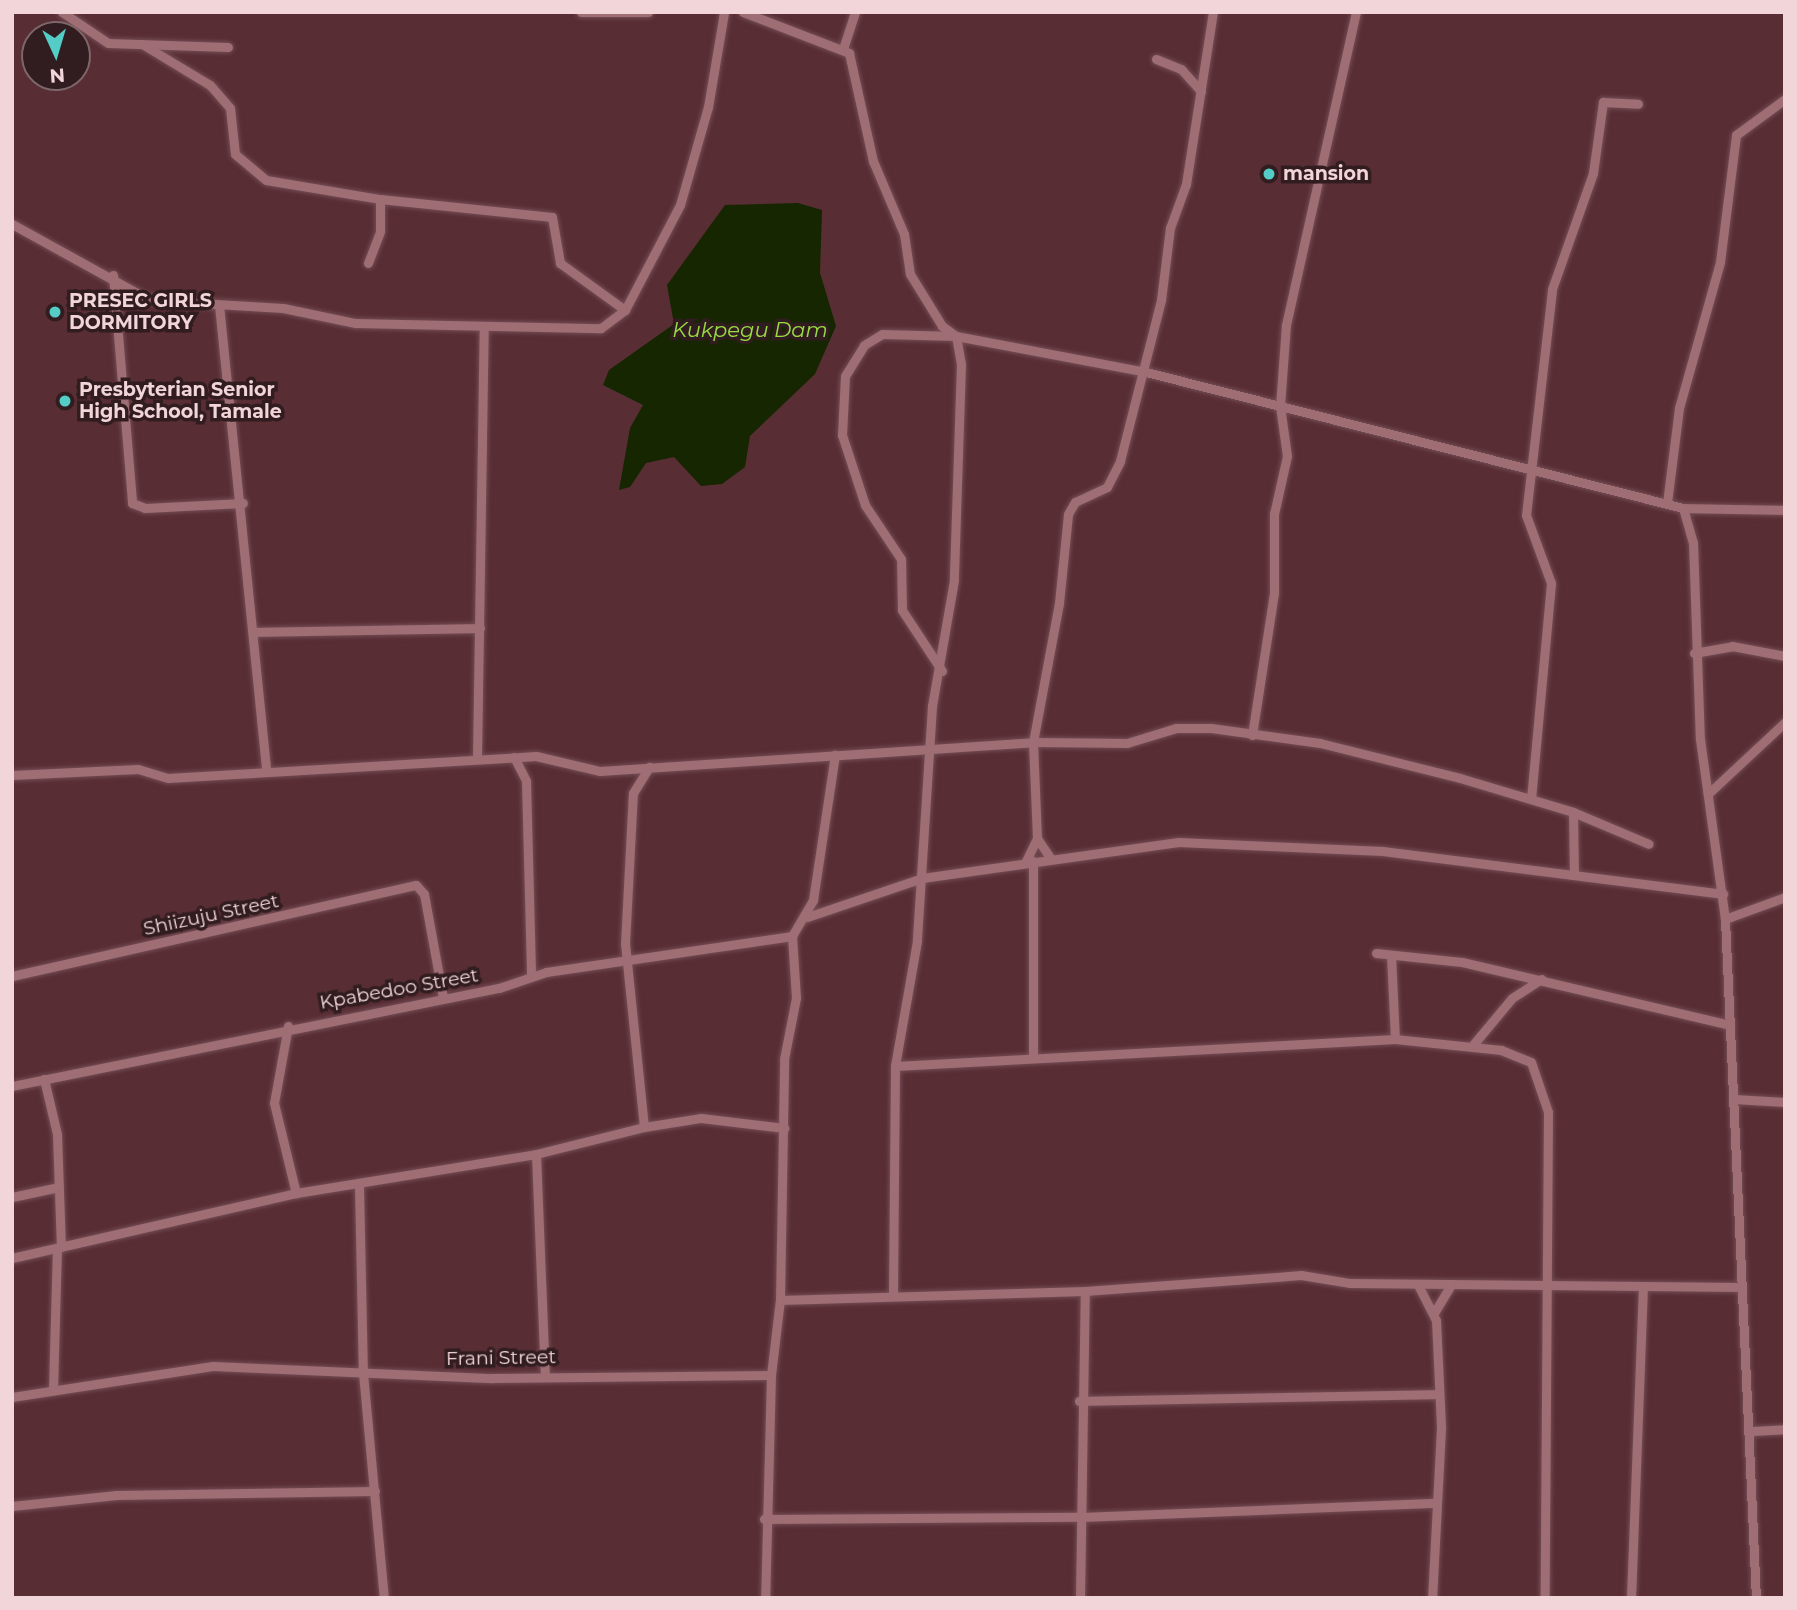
<!DOCTYPE html>
<style>
body{margin:0}
#map{position:relative;width:1797px;height:1610px;overflow:hidden;background:#592d34;font-family:Montserrat,sans-serif}
div>[style]{position:absolute}
.water>*{inset:0;background:#152600}
.roads{filter:drop-shadow(0 0 2px #734d54) drop-shadow(0 0 2px #734d54)}
.minor>*{height:9px;margin:-4.5px;padding:0 4.5px;transform-origin:4.5px;border-radius:4.5px;background:#9f6d74}
.dots>*{width:19px;height:19px;translate:-50% -50%;box-sizing:border-box;border:4px solid #311d20;border-radius:50%}
span{translate:-50% -50%;white-space:nowrap;text-align:center;line-height:1.15;-webkit-text-stroke:7px #311d20;paint-order:stroke}
.poi-label{font-size:19px;color:#f2d5d8;font-weight:700}
.left{translate:0 -50%;text-align:left}
.street-label{font-size:19px;color:#f2d5d8}
.water-label{font-size:21px;color:#98dc41;font-style:italic}
.frame{position:absolute;inset:0;border:14px solid #f2d5d8;pointer-events:none}
.north{position:absolute;left:21px;top:21px;width:70px;height:70px;box-sizing:border-box;background:#311d20;border:2px solid #7e676a;border-radius:50%;rotate:176deg;font-size:19px;font-weight:700;line-height:28px;text-align:center;color:#f2d5d8}
.north::after{content:'';display:block;margin:auto;width:24px;height:32px;background:#54cdc7;clip-path:polygon(50% 0,100% 100%,50% 72%,0 100%)}
</style>
<div id="map">
<div class="water">
<i style="clip-path:polygon(798px 203px,822px 210px,820px 273px,836px 326px,815px 374px,750px 436px,745px 467px,722px 484px,701px 486px,674px 457px,646px 463px,630px 487px,619px 490px,630px 428px,643px 405px,603px 385px,609px 370px,674px 324px,667px 285px,725px 205px)"></i>
</div>
<div class="roads">
<div class="minor">
<i style="left:62px;top:12px;width:55px;rotate:34deg"></i>
<i style="left:108px;top:43px;width:120px;rotate:1.9deg"></i>
<i style="left:581px;top:12px;width:67px"></i>
<i style="left:743px;top:12px;width:114px;rotate:21.1deg"></i>
<i style="left:849px;top:53px;width:111px;rotate:77.5deg"></i>
<i style="left:873px;top:161px;width:79px;rotate:67deg"></i>
<i style="left:904px;top:234px;width:40px;rotate:81.5deg"></i>
<i style="left:910px;top:274px;width:61px;rotate:58.4deg"></i>
<i style="left:942px;top:326px;width:17px;rotate:36deg"></i>
<i style="left:956px;top:336px;width:28px;rotate:80deg"></i>
<i style="left:961px;top:364px;width:216px;rotate:91.9deg"></i>
<i style="left:954px;top:580px;width:128px;rotate:99.9deg"></i>
<i style="left:932px;top:706px;width:235px;rotate:93.7deg"></i>
<i style="left:917px;top:941px;width:127px;rotate:100deg"></i>
<i style="left:895px;top:1066px;width:230px;rotate:90.5deg"></i>
<i style="left:142px;top:44px;width:79px;rotate:31.1deg"></i>
<i style="left:210px;top:85px;width:30px;rotate:49deg"></i>
<i style="left:230px;top:108px;width:46px;rotate:83.8deg"></i>
<i style="left:235px;top:154px;width:40px;rotate:40deg"></i>
<i style="left:266px;top:180px;width:116px;rotate:9.5deg"></i>
<i style="left:843px;top:49px;width:39px;rotate:-72deg"></i>
<i style="left:1156px;top:59px;width:27px;rotate:22deg"></i>
<i style="left:1181px;top:69px;width:30px;rotate:48deg"></i>
<i style="left:12px;top:224px;width:153px;rotate:28.9deg"></i>
<i style="left:146px;top:298px;width:20px;rotate:9deg"></i>
<i style="left:166px;top:301px;width:117px;rotate:3.4deg"></i>
<i style="left:283px;top:308px;width:74px;rotate:11.8deg"></i>
<i style="left:355px;top:323px;width:246px;rotate:1.2deg"></i>
<i style="left:601px;top:328px;width:30px;rotate:-37deg"></i>
<i style="left:625px;top:310px;width:119px;rotate:-62.4deg"></i>
<i style="left:680px;top:205px;width:102px;rotate:-74.1deg"></i>
<i style="left:708px;top:107px;width:96px;rotate:-80.4deg"></i>
<i style="left:368px;top:263px;width:34px;rotate:-69deg"></i>
<i style="left:380px;top:231px;width:32px;rotate:-90deg"></i>
<i style="left:380px;top:199px;width:173px;rotate:6deg"></i>
<i style="left:552px;top:217px;width:47px;rotate:80.1deg"></i>
<i style="left:560px;top:263px;width:80px;rotate:35.9deg"></i>
<i style="left:113px;top:275px;width:229px;rotate:85.2deg"></i>
<i style="left:132px;top:503px;width:14px;rotate:21deg"></i>
<i style="left:145px;top:508px;width:98px;rotate:-2.9deg"></i>
<i style="left:219px;top:305px;width:465px;rotate:84.2deg"></i>
<i style="left:1667px;top:503px;width:96px;rotate:-82.8deg"></i>
<i style="left:1679px;top:408px;width:152px;rotate:-74.3deg"></i>
<i style="left:1720px;top:262px;width:128px;rotate:-82.8deg"></i>
<i style="left:1736px;top:135px;width:61px;rotate:-36.3deg"></i>
<i style="left:1683px;top:508px;width:35px;rotate:74deg"></i>
<i style="left:1693px;top:542px;width:197px;rotate:88deg"></i>
<i style="left:1700px;top:739px;width:182px;rotate:82.1deg"></i>
<i style="left:1725px;top:919px;width:680px;rotate:87.39deg"></i>
<i style="left:253px;top:632px;width:227px;rotate:-1deg"></i>
<i style="left:1694px;top:653px;width:39px;rotate:-10deg"></i>
<i style="left:1732px;top:646px;width:54px;rotate:10.7deg"></i>
<i style="left:942px;top:671px;width:73px;rotate:-123.3deg"></i>
<i style="left:902px;top:610px;width:51px;rotate:-91.1deg"></i>
<i style="left:901px;top:559px;width:65px;rotate:-123.7deg"></i>
<i style="left:865px;top:505px;width:74px;rotate:-108.2deg"></i>
<i style="left:842px;top:435px;width:59px;rotate:-87.1deg"></i>
<i style="left:845px;top:376px;width:36px;rotate:-58deg"></i>
<i style="left:864px;top:345px;width:21px;rotate:-31deg"></i>
<i style="left:882px;top:334px;width:74px;rotate:1.5deg"></i>
<i style="left:956px;top:336px;width:189px;rotate:10.7deg"></i>
<i style="left:1142px;top:371px;width:558px;rotate:14.21deg"></i>
<i style="left:1683px;top:508px;width:102px;rotate:1.1deg"></i>
<i style="left:1252px;top:735px;width:144px;rotate:-81.2deg"></i>
<i style="left:1274px;top:593px;width:79px;rotate:-90deg"></i>
<i style="left:1274px;top:514px;width:59px;rotate:-77.4deg"></i>
<i style="left:1287px;top:456px;width:50px;rotate:-98deg"></i>
<i style="left:1280px;top:406px;width:81px;rotate:-85.8deg"></i>
<i style="left:1286px;top:325px;width:321px;rotate:-77.4deg"></i>
<i style="left:477px;top:757px;width:430px;rotate:-89.1deg"></i>
<i style="left:514px;top:757px;width:27px;rotate:63deg"></i>
<i style="left:526px;top:781px;width:195px;rotate:88.5deg"></i>
<i style="left:12px;top:775px;width:126px;rotate:-2.7deg"></i>
<i style="left:138px;top:769px;width:31px;rotate:17deg"></i>
<i style="left:168px;top:778px;width:369px;rotate:-3.4deg"></i>
<i style="left:536px;top:756px;width:66px;rotate:13.2deg"></i>
<i style="left:600px;top:771px;width:434px;rotate:-3.8deg"></i>
<i style="left:1033px;top:742px;width:94px;rotate:0.6deg"></i>
<i style="left:1127px;top:743px;width:51px;rotate:-17deg"></i>
<i style="left:1176px;top:728px;width:35px"></i>
<i style="left:1211px;top:728px;width:110px;rotate:7.8deg"></i>
<i style="left:1320px;top:743px;width:144px;rotate:14deg"></i>
<i style="left:1460px;top:778px;width:118px;rotate:16.7deg"></i>
<i style="left:1573px;top:812px;width:82px;rotate:22.8deg"></i>
<i style="left:1710px;top:792px;width:103px;rotate:-43deg"></i>
<i style="left:1531px;top:799px;width:217px;rotate:-84.7deg"></i>
<i style="left:1551px;top:583px;width:72px;rotate:-110.2deg"></i>
<i style="left:1526px;top:515px;width:227px;rotate:-83.4deg"></i>
<i style="left:1552px;top:289px;width:123px;rotate:-70.5deg"></i>
<i style="left:1593px;top:173px;width:72px;rotate:-82deg"></i>
<i style="left:1603px;top:102px;width:35px;rotate:3deg"></i>
<i style="left:1573px;top:812px;width:62px;rotate:89.1deg"></i>
<i style="left:1051px;top:859px;width:25px;rotate:-124deg"></i>
<i style="left:1037px;top:838px;width:96px;rotate:-92.4deg"></i>
<i style="left:1033px;top:742px;width:141px;rotate:-79.4deg"></i>
<i style="left:1059px;top:603px;width:89px;rotate:-84.2deg"></i>
<i style="left:1068px;top:514px;width:14px;rotate:-60deg"></i>
<i style="left:1075px;top:502px;width:35px;rotate:-25deg"></i>
<i style="left:1107px;top:487px;width:29px;rotate:-63deg"></i>
<i style="left:1120px;top:461px;width:166px;rotate:-75.7deg"></i>
<i style="left:1161px;top:300px;width:73px;rotate:-82.9deg"></i>
<i style="left:1170px;top:228px;width:47px;rotate:-70deg"></i>
<i style="left:1186px;top:184px;width:174px;rotate:-81.1deg"></i>
<i style="left:1033px;top:861px;width:195px;rotate:90deg"></i>
<i style="left:1025px;top:863px;width:28px;rotate:-64deg"></i>
<i style="left:807px;top:917px;width:121px;rotate:-18.7deg"></i>
<i style="left:922px;top:878px;width:259px;rotate:-8deg"></i>
<i style="left:1178px;top:842px;width:205px;rotate:2.5deg"></i>
<i style="left:1383px;top:851px;width:343px;rotate:7.2deg"></i>
<i style="left:1725px;top:919px;width:64px;rotate:-20.1deg"></i>
<i style="left:1376px;top:953px;width:86px;rotate:6deg"></i>
<i style="left:1462px;top:962px;width:275px;rotate:13.2deg"></i>
<i style="left:1391px;top:955px;width:84px;rotate:87.3deg"></i>
<i style="left:12px;top:976px;width:414px;rotate:-12.7deg"></i>
<i style="left:416px;top:885px;width:12px;rotate:48deg"></i>
<i style="left:424px;top:894px;width:106px;rotate:79.6deg"></i>
<i style="left:288px;top:1026px;width:78px;rotate:100.3deg"></i>
<i style="left:274px;top:1103px;width:93px;rotate:76.3deg"></i>
<i style="left:1472px;top:1046px;width:62px;rotate:-50.2deg"></i>
<i style="left:1512px;top:998px;width:35px;rotate:-33deg"></i>
<i style="left:895px;top:1066px;width:501px;rotate:-3.09deg"></i>
<i style="left:1395px;top:1039px;width:107px;rotate:5.9deg"></i>
<i style="left:1501px;top:1050px;width:32px;rotate:22deg"></i>
<i style="left:1531px;top:1062px;width:53px;rotate:71.2deg"></i>
<i style="left:1548px;top:1112px;width:486px;rotate:90.4deg"></i>
<i style="left:44px;top:1079px;width:57px;rotate:76.7deg"></i>
<i style="left:57px;top:1134px;width:113px;rotate:88deg"></i>
<i style="left:12px;top:1086px;width:497px;rotate:-11.4deg"></i>
<i style="left:499px;top:988px;width:50px;rotate:-18.8deg"></i>
<i style="left:546px;top:972px;width:249px;rotate:-8.3deg"></i>
<i style="left:1734px;top:1099px;width:51px;rotate:3.4deg"></i>
<i style="left:644px;top:1127px;width:184px;rotate:-95.9deg"></i>
<i style="left:625px;top:944px;width:151px;rotate:-87deg"></i>
<i style="left:633px;top:793px;width:31px;rotate:-58deg"></i>
<i style="left:536px;top:1154px;width:222px;rotate:87.7deg"></i>
<i style="left:359px;top:1186px;width:187px;rotate:88.8deg"></i>
<i style="left:363px;top:1373px;width:226px;rotate:84.7deg"></i>
<i style="left:12px;top:1197px;width:48px;rotate:-12deg"></i>
<i style="left:12px;top:1258px;width:291px;rotate:-12.9deg"></i>
<i style="left:296px;top:1193px;width:243px;rotate:-9.2deg"></i>
<i style="left:536px;top:1154px;width:111px;rotate:-14deg"></i>
<i style="left:644px;top:1127px;width:58px;rotate:-9deg"></i>
<i style="left:701px;top:1118px;width:84px;rotate:6.9deg"></i>
<i style="left:1418px;top:1285px;width:39px;rotate:63deg"></i>
<i style="left:1436px;top:1320px;width:108px;rotate:87.3deg"></i>
<i style="left:1441px;top:1428px;width:170px;rotate:93deg"></i>
<i style="left:780px;top:1300px;width:305px;rotate:-1.7deg"></i>
<i style="left:1085px;top:1291px;width:217px;rotate:-4.2deg"></i>
<i style="left:1301px;top:1275px;width:50px;rotate:9.3deg"></i>
<i style="left:1350px;top:1283px;width:392px;rotate:0.6deg"></i>
<i style="left:1434px;top:1313px;width:31px;rotate:-59deg"></i>
<i style="left:771px;top:1375px;width:76px;rotate:-83.2deg"></i>
<i style="left:780px;top:1300px;width:241px;rotate:-89deg"></i>
<i style="left:784px;top:1059px;width:62px;rotate:-78.9deg"></i>
<i style="left:796px;top:998px;width:62px;rotate:-93.7deg"></i>
<i style="left:792px;top:936px;width:42px;rotate:-59.7deg"></i>
<i style="left:813px;top:900px;width:147px;rotate:-81.4deg"></i>
<i style="left:53px;top:1390px;width:142px;rotate:-88.4deg"></i>
<i style="left:12px;top:1397px;width:203px;rotate:-8.8deg"></i>
<i style="left:213px;top:1366px;width:280px;rotate:2.5deg"></i>
<i style="left:493px;top:1378px;width:278px;rotate:-0.6deg"></i>
<i style="left:771px;top:1375px;width:223px;rotate:91.5deg"></i>
<i style="left:1079px;top:1401px;width:360px;rotate:-1.1deg"></i>
<i style="left:1752px;top:1431px;width:33px;rotate:-3deg"></i>
<i style="left:12px;top:1506px;width:105px;rotate:-6deg"></i>
<i style="left:116px;top:1495px;width:259px;rotate:-0.9deg"></i>
<i style="left:764px;top:1519px;width:317px;rotate:-0.4deg"></i>
<i style="left:1081px;top:1517px;width:356px;rotate:-2.3deg"></i>
<i style="left:1080px;top:1598px;width:307px;rotate:-89.1deg"></i>
<i style="left:1631px;top:1598px;width:310px;rotate:-87.8deg"></i>
</div>
</div>
<div class="dots">
<i style="left:1269px;top:174px;background:#54cdc7"></i>
<i style="left:55px;top:312px;background:#54cdc7"></i>
<i style="left:65px;top:401px;background:#54cdc7"></i>
</div>
<div class="poi-label">
<span class="left" style="left:1283px;top:174px">mansion</span>
<span class="left" style="left:69px;top:312px">PRESEC GIRLS<br>DORMITORY</span>
<span class="left" style="left:79px;top:401px">Presbyterian Senior<br>High School, Tamale</span>
</div>
<div class="street-label">
<span style="left:211px;top:915px;rotate:-12deg">Shiizuju Street</span>
<span style="left:399px;top:989px;rotate:-10deg">Kpabedoo Street</span>
<span style="left:501px;top:1358px;rotate:-1deg">Frani Street</span>
</div>
<div class="water-label">
<span style="left:750px;top:330px">Kukpegu Dam</span>
</div>
<div class="frame"></div>
<div class="north">N</div>
</div>
